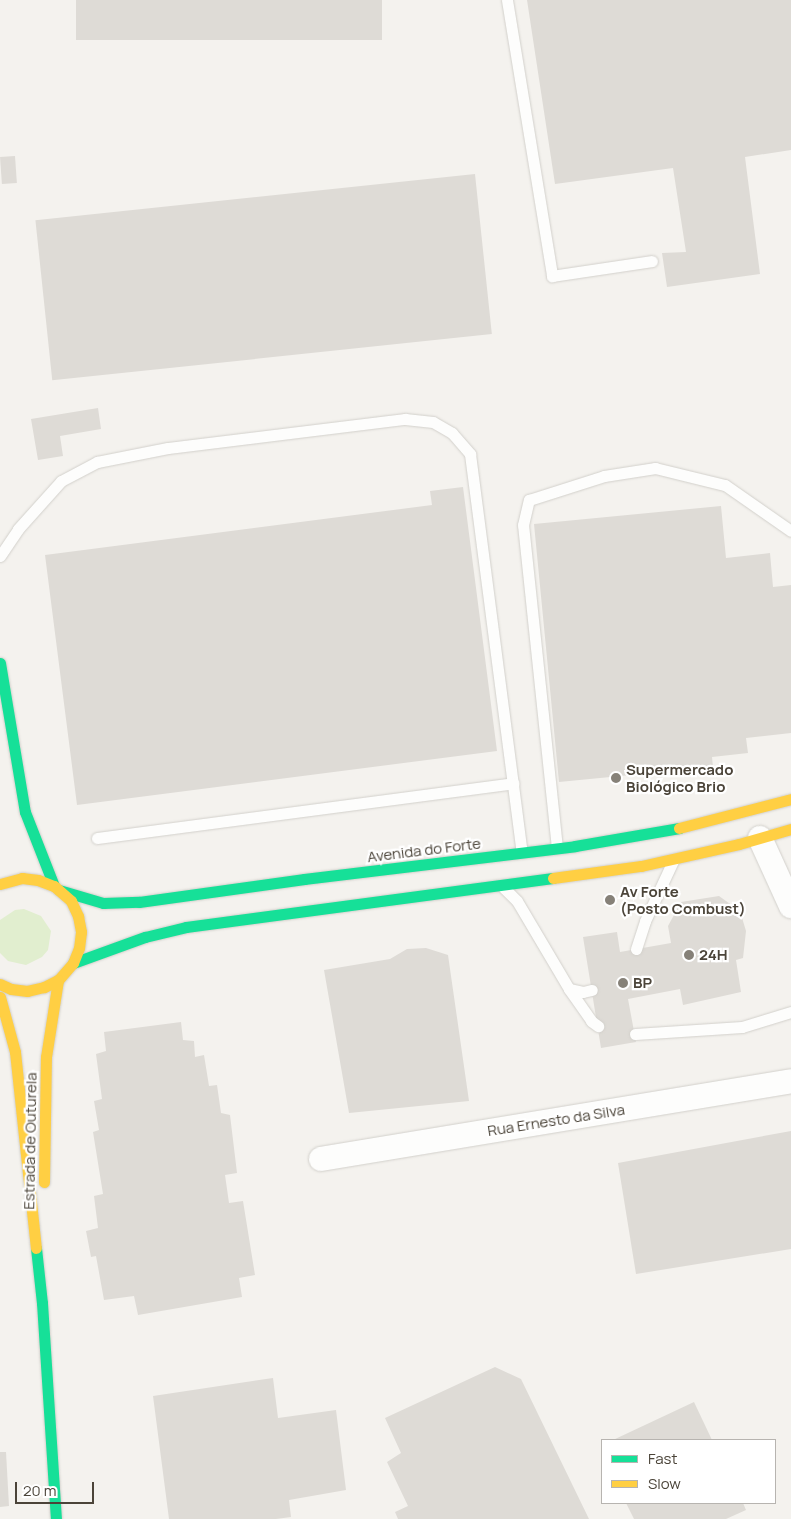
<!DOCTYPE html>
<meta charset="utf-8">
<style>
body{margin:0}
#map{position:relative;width:791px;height:1519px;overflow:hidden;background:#f4f2ee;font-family:Manrope,sans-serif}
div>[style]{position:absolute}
.green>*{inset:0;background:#e1eecf}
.building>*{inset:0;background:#dedbd6;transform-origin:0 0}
.roads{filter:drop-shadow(0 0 1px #d2d0cb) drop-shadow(0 0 1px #d2d0cb)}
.lane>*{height:11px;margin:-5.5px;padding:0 5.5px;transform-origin:5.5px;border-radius:5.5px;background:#fdfdfc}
.street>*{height:24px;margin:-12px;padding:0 12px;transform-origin:12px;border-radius:12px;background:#fdfdfc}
.fast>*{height:11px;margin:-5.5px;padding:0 5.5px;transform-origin:5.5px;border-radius:5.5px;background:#16e098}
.slow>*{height:11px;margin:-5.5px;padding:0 5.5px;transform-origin:5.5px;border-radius:5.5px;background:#ffcf43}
.dots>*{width:14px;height:14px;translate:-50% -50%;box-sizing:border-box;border:2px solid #fff;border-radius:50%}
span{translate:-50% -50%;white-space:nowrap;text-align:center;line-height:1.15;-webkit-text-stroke:4.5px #fff;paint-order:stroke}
.poi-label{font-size:15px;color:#4b4439;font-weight:700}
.left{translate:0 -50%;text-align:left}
.street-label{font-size:15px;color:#4b4439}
.legend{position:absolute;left:601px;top:1439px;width:175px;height:65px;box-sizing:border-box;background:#fff;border:1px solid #b7b4b0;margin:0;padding:6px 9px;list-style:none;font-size:15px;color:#4b4439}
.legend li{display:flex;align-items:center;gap:10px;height:25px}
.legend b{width:25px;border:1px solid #b7b4b0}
.scale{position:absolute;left:15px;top:1482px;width:79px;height:22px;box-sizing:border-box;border:2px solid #4b4439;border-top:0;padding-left:6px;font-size:15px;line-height:18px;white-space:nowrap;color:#4b4439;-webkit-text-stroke:4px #fff;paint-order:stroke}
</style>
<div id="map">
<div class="green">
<i style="clip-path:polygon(24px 909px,41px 916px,51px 931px,48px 950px,42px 957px,26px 965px,8px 961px,0 953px,0 920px,15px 910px)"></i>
</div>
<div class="building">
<i style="left:76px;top:0;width:306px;height:40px"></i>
<i style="clip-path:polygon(527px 0,791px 0,791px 150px,745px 157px,760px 274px,667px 287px,662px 253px,686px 252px,673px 168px,555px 184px)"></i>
<i style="left:15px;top:156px;width:27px;height:15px;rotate:86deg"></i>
<i style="left:475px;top:174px;width:161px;height:442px;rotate:84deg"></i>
<i style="clip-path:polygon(98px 408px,101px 429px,60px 436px,63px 456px,38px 460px,31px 419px)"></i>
<i style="clip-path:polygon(463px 487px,497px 751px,77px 805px,45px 555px,432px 505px,430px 491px)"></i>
<i style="clip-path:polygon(721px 506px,726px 558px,770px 553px,773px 587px,791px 585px,791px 733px,746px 738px,748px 753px,712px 757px,713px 767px,559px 782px,534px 524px)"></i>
<i style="clip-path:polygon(719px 896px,740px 911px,746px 931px,743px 958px,736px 960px,741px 992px,683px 1005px,680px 989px,628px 999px,636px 1042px,601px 1048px,583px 937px,617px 932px,620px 952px,671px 943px,668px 926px,681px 902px)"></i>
<i style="clip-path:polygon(426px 948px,448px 955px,469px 1101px,349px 1113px,324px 970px,390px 959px,407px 949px)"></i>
<i style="clip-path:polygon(181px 1022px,183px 1040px,194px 1041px,195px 1057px,204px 1055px,209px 1086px,217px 1085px,221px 1113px,230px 1115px,237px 1173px,225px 1175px,229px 1203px,243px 1201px,255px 1275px,239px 1278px,242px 1297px,138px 1315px,134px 1296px,104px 1300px,96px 1256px,91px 1257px,86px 1231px,98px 1228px,94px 1196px,103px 1194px,93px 1132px,99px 1130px,94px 1101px,102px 1099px,96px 1054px,106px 1051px,104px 1032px)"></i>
<i style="clip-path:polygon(791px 1131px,791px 1249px,636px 1274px,618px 1163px)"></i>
<i style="clip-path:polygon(495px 1367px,521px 1379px,589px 1519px,398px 1519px,395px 1512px,408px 1506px,387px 1462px,401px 1453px,385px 1418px)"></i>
<i style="clip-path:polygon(273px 1378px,278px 1418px,336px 1410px,346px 1490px,289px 1500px,291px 1517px,276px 1519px,169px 1519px,153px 1396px)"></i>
<i style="clip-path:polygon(694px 1402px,712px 1440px,613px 1440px)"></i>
<i style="clip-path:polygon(0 1452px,6px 1452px,9px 1506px,0 1507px)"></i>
<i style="clip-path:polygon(626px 1503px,743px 1503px,746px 1510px,726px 1519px,634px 1519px)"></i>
</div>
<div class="roads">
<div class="lane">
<i style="left:507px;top:0;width:280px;rotate:80.7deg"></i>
<i style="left:552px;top:276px;width:101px;rotate:-8.5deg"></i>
<i style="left:0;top:556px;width:32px;rotate:-56deg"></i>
<i style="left:18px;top:529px;width:64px;rotate:-48.1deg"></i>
<i style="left:61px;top:481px;width:41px;rotate:-27.8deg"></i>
<i style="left:97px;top:462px;width:72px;rotate:-11.2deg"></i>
<i style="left:168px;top:448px;width:239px;rotate:-7deg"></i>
<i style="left:405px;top:419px;width:28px;rotate:6deg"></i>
<i style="left:433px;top:422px;width:22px;rotate:30deg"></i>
<i style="left:452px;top:433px;width:28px;rotate:49deg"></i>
<i style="left:470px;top:454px;width:401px;rotate:82.6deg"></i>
<i style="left:97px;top:838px;width:420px;rotate:-7.5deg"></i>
<i style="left:557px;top:848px;width:325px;rotate:-96deg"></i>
<i style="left:523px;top:525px;width:26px;rotate:-77deg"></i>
<i style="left:529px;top:500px;width:79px;rotate:-17.7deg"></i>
<i style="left:604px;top:476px;width:52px;rotate:-8.9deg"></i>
<i style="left:655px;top:468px;width:72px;rotate:13.7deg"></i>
<i style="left:725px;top:485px;width:80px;rotate:34.9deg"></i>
<i style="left:504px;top:888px;width:18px;rotate:45deg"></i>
<i style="left:517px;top:901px;width:102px;rotate:59.4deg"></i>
<i style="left:569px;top:989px;width:14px;rotate:12deg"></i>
<i style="left:583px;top:992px;width:9px;rotate:-13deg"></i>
<i style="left:636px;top:949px;width:29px;rotate:-72deg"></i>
<i style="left:645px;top:921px;width:66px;rotate:-65deg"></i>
<i style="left:569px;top:989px;width:39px;rotate:55deg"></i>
<i style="left:591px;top:1021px;width:9px;rotate:36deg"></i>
<i style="left:635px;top:1034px;width:107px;rotate:-3.7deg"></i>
<i style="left:742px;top:1027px;width:51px;rotate:-17deg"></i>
</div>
<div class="street">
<i style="left:760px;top:838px;width:75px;rotate:65.5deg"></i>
<i style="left:321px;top:1159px;width:476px;rotate:-9.4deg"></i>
</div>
<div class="fast">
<i style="left:0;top:663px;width:151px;rotate:80.5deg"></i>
<i style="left:25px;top:812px;width:79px;rotate:68.6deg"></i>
<i style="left:59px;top:890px;width:46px;rotate:16.5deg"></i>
<i style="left:103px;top:903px;width:36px;rotate:-2deg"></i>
<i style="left:139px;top:902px;width:167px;rotate:-7.9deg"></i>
<i style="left:304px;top:879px;width:273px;rotate:-6.9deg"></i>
<i style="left:575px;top:846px;width:106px;rotate:-9.8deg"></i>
<i style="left:73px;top:963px;width:77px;rotate:-19.9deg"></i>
<i style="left:145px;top:937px;width:42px;rotate:-13.7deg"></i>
<i style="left:186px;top:927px;width:370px;rotate:-7.6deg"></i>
<i style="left:36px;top:1248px;width:55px;rotate:83.8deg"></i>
<i style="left:42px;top:1303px;width:216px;rotate:86.3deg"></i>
</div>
<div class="slow">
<i style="left:679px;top:828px;width:116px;rotate:-14.5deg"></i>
<i style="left:553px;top:878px;width:89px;rotate:-7.8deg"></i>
<i style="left:641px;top:866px;width:100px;rotate:-12.7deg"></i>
<i style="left:739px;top:844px;width:54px;rotate:-16.1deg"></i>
<i style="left:0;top:884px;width:23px;rotate:-15deg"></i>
<i style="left:22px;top:878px;width:16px;rotate:7deg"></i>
<i style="left:38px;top:880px;width:17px;rotate:21deg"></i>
<i style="left:54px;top:886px;width:23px;rotate:41deg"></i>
<i style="left:71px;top:901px;width:17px;rotate:65deg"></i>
<i style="left:78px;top:916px;width:16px;rotate:79deg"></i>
<i style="left:81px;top:932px;width:16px;rotate:97deg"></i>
<i style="left:79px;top:948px;width:16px;rotate:112deg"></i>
<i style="left:73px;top:963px;width:23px;rotate:131deg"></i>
<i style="left:58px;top:980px;width:16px;rotate:153deg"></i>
<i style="left:44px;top:987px;width:17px;rotate:167deg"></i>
<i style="left:27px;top:991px;width:16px;rotate:-173deg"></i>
<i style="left:11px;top:989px;width:12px;rotate:-156deg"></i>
<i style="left:0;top:997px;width:57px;rotate:74.7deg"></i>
<i style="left:15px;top:1052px;width:197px;rotate:83.9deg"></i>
<i style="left:44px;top:1182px;width:125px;rotate:-89.1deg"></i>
<i style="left:46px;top:1057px;width:78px;rotate:-81.1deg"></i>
</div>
</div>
<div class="dots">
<i style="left:616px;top:778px;background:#868178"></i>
<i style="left:610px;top:900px;background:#868178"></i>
<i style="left:689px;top:955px;background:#868178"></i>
<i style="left:623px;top:983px;background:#868178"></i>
</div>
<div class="poi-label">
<span class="left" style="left:626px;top:778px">Supermercado<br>Biológico Brio</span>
<span class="left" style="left:620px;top:900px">Av Forte<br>(Posto Combust)</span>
<span class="left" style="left:699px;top:955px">24H</span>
<span class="left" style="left:633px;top:983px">BP</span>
</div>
<div class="street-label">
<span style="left:424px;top:850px;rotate:-7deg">Avenida do Forte</span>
<span style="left:556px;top:1120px;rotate:-9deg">Rua Ernesto da Silva</span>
<span style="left:30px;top:1141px;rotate:-89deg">Estrada de Outurela</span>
</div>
<ul class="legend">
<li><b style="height:6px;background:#16e098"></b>Fast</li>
<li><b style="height:6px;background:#ffcf43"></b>Slow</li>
</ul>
<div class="scale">20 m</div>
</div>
